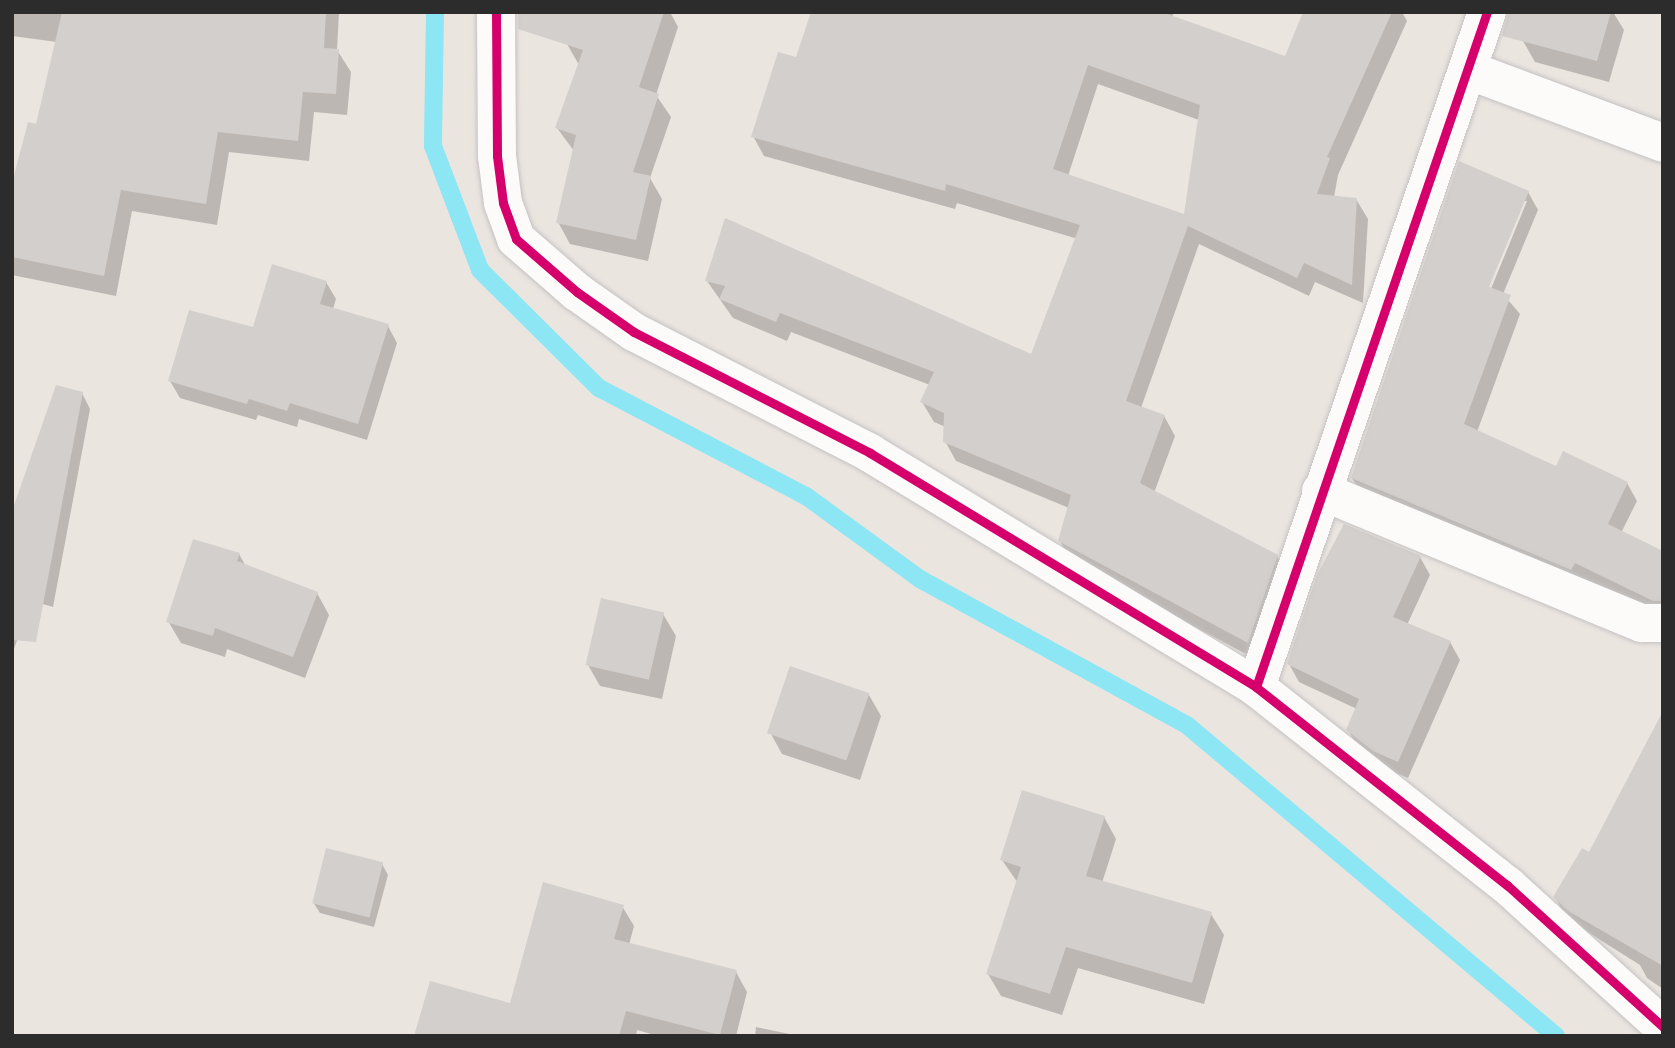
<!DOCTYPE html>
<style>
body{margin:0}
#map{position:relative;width:1675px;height:1048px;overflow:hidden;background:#ebe5e0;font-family:Signika,sans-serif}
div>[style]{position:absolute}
.shadow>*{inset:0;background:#0003}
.stream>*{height:18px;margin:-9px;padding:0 9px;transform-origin:9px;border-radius:9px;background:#8de6f4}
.building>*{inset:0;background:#d3cfcc;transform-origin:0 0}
.roads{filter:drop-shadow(0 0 2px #c4c2c2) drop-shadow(0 0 2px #c4c2c2)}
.minor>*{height:38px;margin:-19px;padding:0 19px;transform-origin:19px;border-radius:19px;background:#fcfbfa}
.cycleway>*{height:9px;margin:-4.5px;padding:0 4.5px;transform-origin:4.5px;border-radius:4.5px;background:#d6006c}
span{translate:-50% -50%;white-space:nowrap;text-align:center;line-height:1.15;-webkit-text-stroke:7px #fff;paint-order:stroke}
.frame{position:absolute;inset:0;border:14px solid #2c2c2c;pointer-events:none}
</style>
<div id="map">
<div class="shadow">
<i style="clip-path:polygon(12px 12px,339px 12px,337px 50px,351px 72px,347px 115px,314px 112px,309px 161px,229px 152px,217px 225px,132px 211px,116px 296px,12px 275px,12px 190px,38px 127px,57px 42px,12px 36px)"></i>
<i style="clip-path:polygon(577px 12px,670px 12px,678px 27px,656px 95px,671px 117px,650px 178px,662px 199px,648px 261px,570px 244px,558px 222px,574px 151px,557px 128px,579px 65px,567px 44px)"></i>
<i style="clip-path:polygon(evenodd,998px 12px,1174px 12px,1172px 18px,1286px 58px,1305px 12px,1402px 12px,1407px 21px,1338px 175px,1334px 197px,1356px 199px,1368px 219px,1363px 303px,1315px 282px,1309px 296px,1199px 244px,1141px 408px,1164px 416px,1175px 436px,1154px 493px,1277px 556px,1288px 576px,1259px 661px,1071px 561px,1060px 541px,1069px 508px,956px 461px,945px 441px,946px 427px,934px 422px,922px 402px,930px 385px,791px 332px,787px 341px,733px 318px,707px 281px,1032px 357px,1078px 239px,957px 203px,955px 209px,764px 156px,753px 136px,797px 59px,998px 12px,1098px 84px,1199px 120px,1186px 217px,1068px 176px,1098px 84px)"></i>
<i style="clip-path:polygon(1530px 12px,1613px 12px,1624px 30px,1609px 82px,1535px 62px,1523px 41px)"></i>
<i style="clip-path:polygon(evenodd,1528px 192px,1538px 210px,1503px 294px,1520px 314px,1477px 432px,1557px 468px,1627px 483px,1637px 501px,1621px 533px,1663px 553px,1663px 618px,1363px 496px,1352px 478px,1528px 192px,1523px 201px,1527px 201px,1488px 296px,1484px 295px,1523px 201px)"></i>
<i style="clip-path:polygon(326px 282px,336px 299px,333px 309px,388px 326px,397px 343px,367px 440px,299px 419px,297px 427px,258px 415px,256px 420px,180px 398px,170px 381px)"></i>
<i style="clip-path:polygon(82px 393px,90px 409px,53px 607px,32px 601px,12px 654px,12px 516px)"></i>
<i style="clip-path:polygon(239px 554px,245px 565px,317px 593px,329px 615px,305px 678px,227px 649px,225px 657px,181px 643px,168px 621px)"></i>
<i style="clip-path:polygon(1420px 557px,1430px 575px,1407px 625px,1450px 642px,1460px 660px,1408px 778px,1384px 768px,1358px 747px,1348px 730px,1357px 709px,1299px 682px,1289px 664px)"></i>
<i style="clip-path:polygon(663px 614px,676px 636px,662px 699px,600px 686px,588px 665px)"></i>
<i style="clip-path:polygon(869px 695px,881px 716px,860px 780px,782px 754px,770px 732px)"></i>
<i style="clip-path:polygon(1663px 782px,1663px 989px,1647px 978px,1640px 965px,1567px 919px,1555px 897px,1590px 854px)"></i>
<i style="clip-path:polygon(1104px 817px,1116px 839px,1102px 883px,1211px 914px,1224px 935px,1204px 1004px,1078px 968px,1062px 1015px,1001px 996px,988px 974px,1018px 883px,1002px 860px)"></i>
<i style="clip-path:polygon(382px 864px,388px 875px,374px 927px,320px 913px,313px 902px)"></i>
<i style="clip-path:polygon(622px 906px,634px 926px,629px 945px,736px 972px,747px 992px,736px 1036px,658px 1036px,637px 1030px,636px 1036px,422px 1036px,511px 1005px)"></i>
<i style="clip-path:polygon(756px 1027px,799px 1036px,755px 1036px)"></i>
</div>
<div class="stream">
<i style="left:435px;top:12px;width:134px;rotate:90.9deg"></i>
<i style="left:433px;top:146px;width:133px;rotate:69.2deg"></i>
<i style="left:480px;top:270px;width:168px;rotate:44.8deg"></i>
<i style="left:599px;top:388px;width:233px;rotate:27.6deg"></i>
<i style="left:806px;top:496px;width:141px;rotate:36.1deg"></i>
<i style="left:920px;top:579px;width:306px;rotate:28.7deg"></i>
<i style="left:1188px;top:726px;width:481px;rotate:40.1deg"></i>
</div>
<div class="building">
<i style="clip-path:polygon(62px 12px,326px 12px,324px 48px,339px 49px,336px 94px,303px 92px,298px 141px,218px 132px,206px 204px,121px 190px,104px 276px,12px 257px,12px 183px,28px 122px,36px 124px)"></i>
<i style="clip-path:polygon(518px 12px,664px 12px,639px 87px,659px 94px,633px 172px,651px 176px,636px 240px,556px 223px,576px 135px,555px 128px,583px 50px,518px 29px)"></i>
<i style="clip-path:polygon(evenodd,811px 12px,1162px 12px,1285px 56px,1303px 12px,1392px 12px,1327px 157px,1330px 158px,1317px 194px,1357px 198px,1352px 285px,1304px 263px,1297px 278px,1188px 226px,1126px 401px,1165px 415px,1140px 483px,1278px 555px,1248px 643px,1058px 541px,1071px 495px,943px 442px,944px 413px,920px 402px,934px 372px,780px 313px,776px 322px,719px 299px,725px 286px,705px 281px,725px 218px,1031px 354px,1080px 225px,946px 184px,945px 191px,751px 137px,778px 52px,796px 57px,811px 12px,1088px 65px,1200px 105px,1184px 214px,1053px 169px,1088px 65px)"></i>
<i style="clip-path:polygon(1508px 12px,1611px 12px,1597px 61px,1502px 36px)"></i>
<i style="clip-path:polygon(1459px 161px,1529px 191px,1489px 287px,1511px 295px,1464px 424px,1556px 466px,1563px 451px,1628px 482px,1608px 524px,1663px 551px,1663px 601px,1653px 601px,1575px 563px,1571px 570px,1351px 478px)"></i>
<i style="clip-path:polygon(272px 264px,327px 281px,320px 304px,389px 324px,358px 424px,290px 403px,287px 411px,249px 399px,247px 404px,168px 381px,189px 310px,253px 327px)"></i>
<i style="clip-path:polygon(56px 385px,83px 392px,36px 642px,12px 640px,12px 511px)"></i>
<i style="clip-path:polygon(1344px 524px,1421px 556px,1393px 617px,1451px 641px,1398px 762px,1373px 751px,1346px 730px,1359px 699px,1287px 664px,1317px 575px)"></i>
<i style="clip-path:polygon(193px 539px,240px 553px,237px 561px,318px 592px,293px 657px,215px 628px,213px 636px,166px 622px)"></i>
<i style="left:601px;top:598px;width:65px;height:69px;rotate:13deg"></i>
<i style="left:790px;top:666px;width:84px;height:71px;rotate:19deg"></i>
<i style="clip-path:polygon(1663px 711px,1663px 966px,1568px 911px,1553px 897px,1582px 848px,1589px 852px)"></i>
<i style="clip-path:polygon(1022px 790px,1105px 816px,1086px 876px,1212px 912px,1192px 983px,1066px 947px,1050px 994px,986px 974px,1021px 867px,1000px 860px)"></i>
<i style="left:326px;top:848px;width:59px;height:57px;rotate:14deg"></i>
<i style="clip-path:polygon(543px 882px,624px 905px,614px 939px,737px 970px,720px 1035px,626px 1011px,619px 1036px,414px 1036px,430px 981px,510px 1003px)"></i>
</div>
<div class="roads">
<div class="minor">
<i style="left:496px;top:12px;width:144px;rotate:89.6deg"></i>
<i style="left:497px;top:156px;width:47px;rotate:82.7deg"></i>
<i style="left:503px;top:203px;width:38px;rotate:70deg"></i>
<i style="left:516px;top:239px;width:81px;rotate:41deg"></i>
<i style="left:577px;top:292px;width:70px;rotate:35.1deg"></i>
<i style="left:634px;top:332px;width:265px;rotate:27.1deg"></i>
<i style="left:870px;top:453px;width:451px;rotate:31.2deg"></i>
<i style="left:1256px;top:687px;width:320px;rotate:38.3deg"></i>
<i style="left:1507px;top:885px;width:211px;rotate:42.3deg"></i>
<i style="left:1468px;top:70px;width:208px;rotate:20.5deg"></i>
<i style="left:1321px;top:491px;width:347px;rotate:22.4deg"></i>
<i style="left:1642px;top:623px;width:21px"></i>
<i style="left:1256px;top:687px;width:713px;rotate:-71.11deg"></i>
</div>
</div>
<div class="cycleway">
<i style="left:496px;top:12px;width:144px;rotate:89.6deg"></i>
<i style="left:497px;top:156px;width:47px;rotate:82.7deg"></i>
<i style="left:503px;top:203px;width:38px;rotate:70deg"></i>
<i style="left:516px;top:239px;width:81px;rotate:41deg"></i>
<i style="left:577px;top:292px;width:70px;rotate:35.1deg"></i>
<i style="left:634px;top:332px;width:265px;rotate:27.1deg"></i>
<i style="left:870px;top:453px;width:451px;rotate:31.2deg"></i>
<i style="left:1256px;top:687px;width:320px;rotate:38.3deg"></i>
<i style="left:1507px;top:885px;width:211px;rotate:42.3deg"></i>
<i style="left:1256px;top:687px;width:713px;rotate:-71.11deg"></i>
</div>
<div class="frame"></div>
</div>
